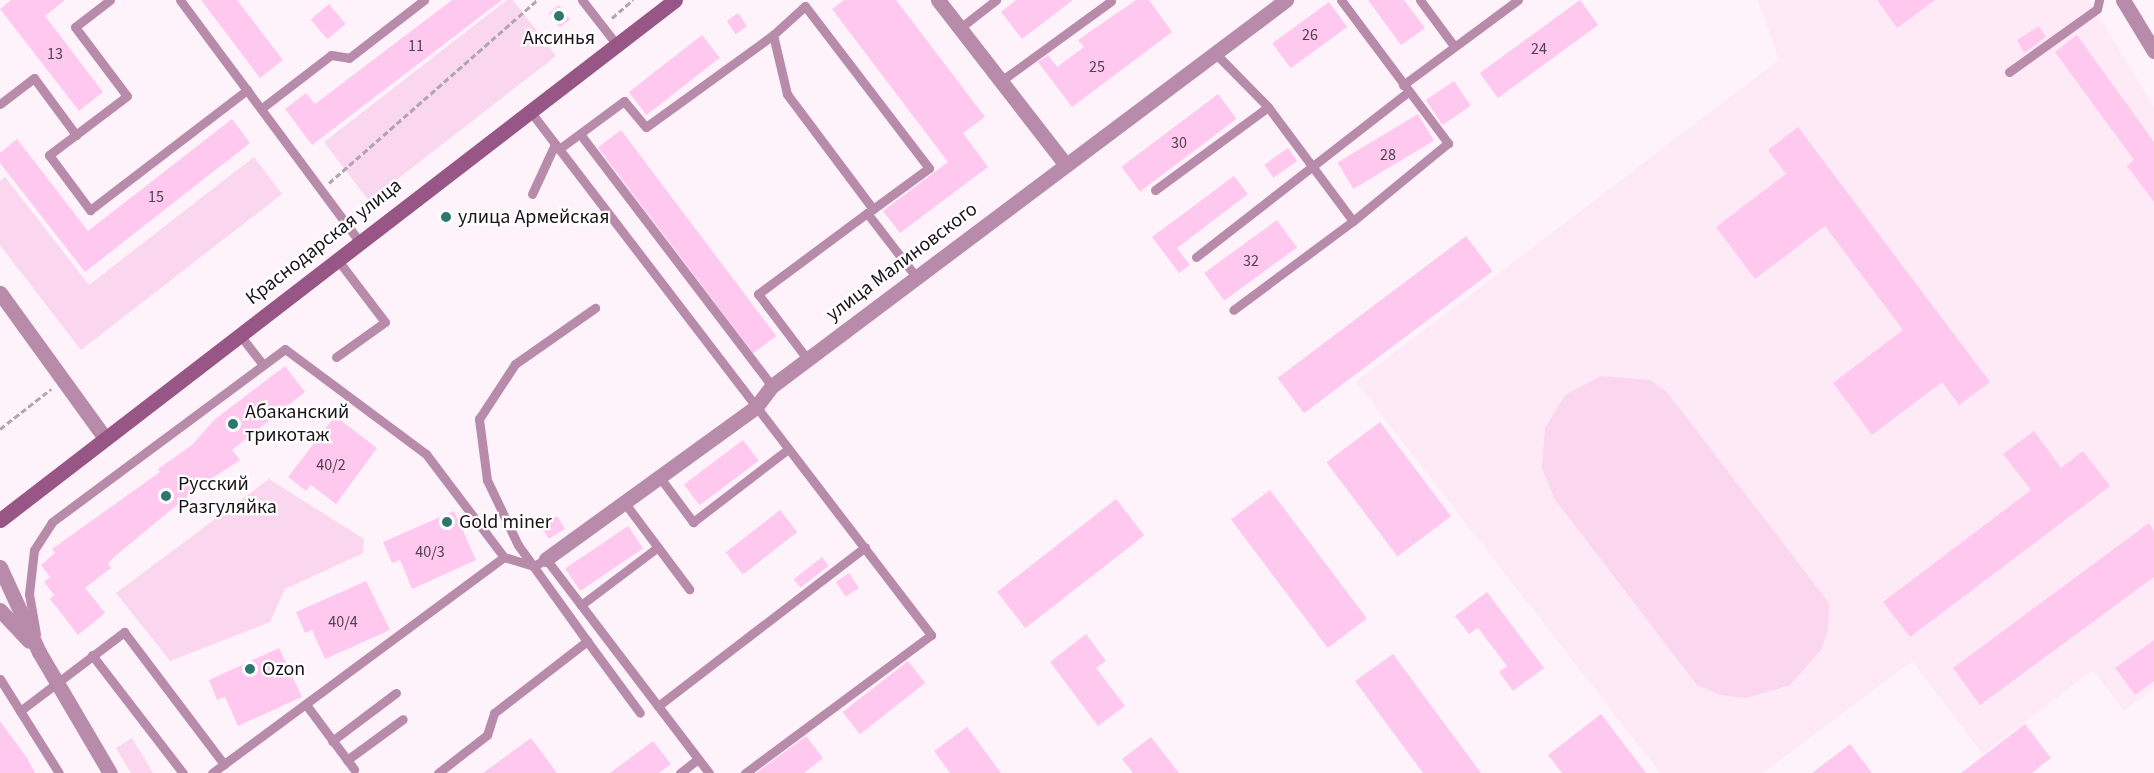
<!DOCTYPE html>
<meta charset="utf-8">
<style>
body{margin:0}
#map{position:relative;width:2154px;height:773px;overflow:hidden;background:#fff3fb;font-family:"Source Sans 3",sans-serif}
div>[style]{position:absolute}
.built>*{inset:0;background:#fee9f7}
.green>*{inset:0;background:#fad6ef}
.building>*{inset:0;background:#ffc9ef;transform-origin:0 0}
.path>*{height:3px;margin-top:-1.5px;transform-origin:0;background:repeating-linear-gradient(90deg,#b0a6ad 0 6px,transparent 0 9px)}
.service>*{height:9px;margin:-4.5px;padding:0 4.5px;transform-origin:4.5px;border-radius:4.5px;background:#b88bab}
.minor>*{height:15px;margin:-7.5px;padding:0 7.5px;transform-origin:7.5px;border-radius:7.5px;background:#b88bab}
.tertiary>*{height:15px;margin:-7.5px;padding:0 7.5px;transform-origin:7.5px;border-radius:7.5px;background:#b88bab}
.secondary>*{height:15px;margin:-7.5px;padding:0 7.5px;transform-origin:7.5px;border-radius:7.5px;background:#975685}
.dots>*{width:16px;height:16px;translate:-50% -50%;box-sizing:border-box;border:3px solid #fff;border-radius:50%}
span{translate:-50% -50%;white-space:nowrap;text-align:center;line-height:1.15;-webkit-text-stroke:4.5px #fff;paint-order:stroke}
.number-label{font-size:16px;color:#53414e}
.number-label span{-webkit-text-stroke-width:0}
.poi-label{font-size:20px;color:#1a1418}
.left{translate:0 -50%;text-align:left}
.street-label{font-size:20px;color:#1a1418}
</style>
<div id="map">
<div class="built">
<i style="clip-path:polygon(1758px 0,2089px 0,2154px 107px,2154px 688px,2124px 711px,2093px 670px,1983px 754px,1912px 661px,1763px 773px,1660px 773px,1356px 382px,1779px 60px)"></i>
</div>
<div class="green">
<i style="clip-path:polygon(507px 0,513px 0,556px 56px,369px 201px,324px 142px)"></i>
<i style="clip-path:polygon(254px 157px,282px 194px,81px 350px,0 245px,0 181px,5px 177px,89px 285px)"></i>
<i style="clip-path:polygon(1601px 376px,1650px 380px,1666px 391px,1829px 603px,1828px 631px,1821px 650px,1790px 685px,1746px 698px,1721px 695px,1697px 685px,1554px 498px,1542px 468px,1545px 428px,1565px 395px)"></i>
<i style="clip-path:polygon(269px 479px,364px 539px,363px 553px,285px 589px,270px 622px,170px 661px,116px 593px)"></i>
<i style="clip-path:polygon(132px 738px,153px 773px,131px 773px,116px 748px)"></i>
</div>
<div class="building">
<i style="clip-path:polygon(11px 0,65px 0,45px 16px,103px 92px,79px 111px,0 9px)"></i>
<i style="clip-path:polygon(201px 0,237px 0,283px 60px,260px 78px)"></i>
<i style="clip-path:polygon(452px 0,502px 0,312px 145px,285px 109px,306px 93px,315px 104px)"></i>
<i style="clip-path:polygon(844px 0,896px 0,985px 117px,963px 133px,988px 167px,900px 233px,883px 211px,948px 162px,832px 9px)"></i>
<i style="clip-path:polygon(1016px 0,1073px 0,1022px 39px,1001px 12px)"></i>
<i style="clip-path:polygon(1136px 0,1149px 0,1172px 32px,1072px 107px,1038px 62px,1048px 55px,1057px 67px,1084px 47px,1078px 40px)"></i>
<i style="clip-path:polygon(1368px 0,1404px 0,1425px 28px,1401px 45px)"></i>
<i style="left:1580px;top:0;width:31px;height:124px;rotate:54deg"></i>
<i style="clip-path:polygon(1877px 0,1935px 0,1897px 28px)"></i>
<i style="left:1329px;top:2px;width:31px;height:70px;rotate:54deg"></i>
<i style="left:329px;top:4px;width:26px;height:24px;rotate:50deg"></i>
<i style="left:559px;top:5px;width:18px;height:13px;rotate:52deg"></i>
<i style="left:738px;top:13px;width:16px;height:14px;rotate:55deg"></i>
<i style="clip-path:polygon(2039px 26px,2046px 37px,2024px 53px,2017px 40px)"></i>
<i style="left:702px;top:35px;width:29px;height:93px;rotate:52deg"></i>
<i style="clip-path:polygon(2077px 35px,2154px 142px,2154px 202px,2127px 166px,2134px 160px,2055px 52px)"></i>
<i style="left:1454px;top:81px;width:30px;height:34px;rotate:56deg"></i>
<i style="left:1218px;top:94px;width:31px;height:121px;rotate:53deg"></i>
<i style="left:1418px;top:114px;width:31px;height:94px;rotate:59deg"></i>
<i style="clip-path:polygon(232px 119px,250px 143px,85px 272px,0 163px,0 153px,17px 139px,88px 231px)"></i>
<i style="clip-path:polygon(1798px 127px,1990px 382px,1959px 405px,1942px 382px,1872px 435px,1833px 383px,1903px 330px,1825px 226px,1755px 279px,1716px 227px,1786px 174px,1768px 150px)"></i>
<i style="left:621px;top:130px;width:258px;height:29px;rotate:53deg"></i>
<i style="left:1288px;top:148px;width:16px;height:29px;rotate:55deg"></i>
<i style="clip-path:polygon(1234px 176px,1248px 194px,1177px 248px,1190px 265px,1179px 273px,1152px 237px)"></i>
<i style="left:1277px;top:220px;width:34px;height:90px;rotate:54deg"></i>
<i style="left:1466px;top:236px;width:44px;height:236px;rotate:53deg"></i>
<i style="clip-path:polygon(285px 366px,305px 392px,232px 450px,240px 460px,200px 486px,114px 557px,108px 564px,111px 568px,85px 588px,105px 613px,78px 635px,50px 599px,54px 595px,44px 582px,50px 577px,41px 565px,55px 553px,52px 549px,160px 472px,158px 469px,192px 445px,214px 420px)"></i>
<i style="clip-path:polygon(335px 416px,377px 448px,336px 504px,311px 485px,306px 491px,288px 477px)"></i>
<i style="left:1380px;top:422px;width:118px;height:67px;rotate:53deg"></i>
<i style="clip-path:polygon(2034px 431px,2061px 468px,2083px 451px,2110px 486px,1910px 637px,1883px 602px,2031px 490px,2003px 454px)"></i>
<i style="left:743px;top:440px;width:26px;height:74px;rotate:53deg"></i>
<i style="left:1270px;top:490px;width:161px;height:49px;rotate:53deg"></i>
<i style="left:1116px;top:499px;width:46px;height:151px;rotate:52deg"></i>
<i style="left:780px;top:510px;width:28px;height:69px;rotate:52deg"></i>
<i style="clip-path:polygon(454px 511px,476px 560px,412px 589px,400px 560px,392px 563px,383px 542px)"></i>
<i style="left:557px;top:516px;width:15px;height:19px;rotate:58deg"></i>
<i style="clip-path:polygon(2149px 523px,2154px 531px,2154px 577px,1980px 705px,1953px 668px)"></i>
<i style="left:628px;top:526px;width:27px;height:76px;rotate:56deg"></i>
<i style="left:822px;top:557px;width:11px;height:36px;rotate:52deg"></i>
<i style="left:849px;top:573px;width:18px;height:16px;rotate:56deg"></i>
<i style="clip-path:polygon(366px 581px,390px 630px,325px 659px,312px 630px,305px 633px,296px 612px)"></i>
<i style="clip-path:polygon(1487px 592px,1544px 668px,1513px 691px,1499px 672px,1507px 666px,1478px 628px,1469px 634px,1455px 616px)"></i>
<i style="clip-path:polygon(1086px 634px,1106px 661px,1096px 668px,1125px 706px,1098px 726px,1050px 662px)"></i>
<i style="clip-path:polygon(2154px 640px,2154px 681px,2135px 695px,2115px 668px)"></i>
<i style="clip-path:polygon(279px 648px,302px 697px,238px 726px,225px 697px,217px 700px,209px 680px)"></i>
<i style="clip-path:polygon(1393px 654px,1481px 773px,1423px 773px,1355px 681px)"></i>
<i style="left:908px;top:661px;width:28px;height:83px;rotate:52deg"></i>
<i style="clip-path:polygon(1601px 714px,1646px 773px,1562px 773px,1548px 755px)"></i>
<i style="clip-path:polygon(0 721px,27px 758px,35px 773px,0 773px)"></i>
<i style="clip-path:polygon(2025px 724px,2051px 758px,2032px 773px,1961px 773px)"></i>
<i style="clip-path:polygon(967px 727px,1001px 773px,950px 773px,934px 751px)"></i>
<i style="clip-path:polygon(806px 736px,823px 758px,804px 773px,756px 773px)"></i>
<i style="clip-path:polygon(1151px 737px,1179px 773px,1133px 773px,1122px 759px)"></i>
<i style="clip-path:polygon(531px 738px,557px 773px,483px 773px)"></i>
<i style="clip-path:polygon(653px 741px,671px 764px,659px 773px,610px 773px)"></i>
<i style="clip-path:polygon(1850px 744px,1872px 773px,1812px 773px)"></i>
</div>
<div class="path">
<i style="left:612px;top:18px;width:28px;rotate:-41deg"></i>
<i style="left:329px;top:183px;width:277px;rotate:-41.3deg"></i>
<i style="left:0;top:429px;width:65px;rotate:-38.1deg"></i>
</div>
<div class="service">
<i style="left:110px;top:0;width:44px;rotate:142.4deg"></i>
<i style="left:75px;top:27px;width:86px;rotate:53deg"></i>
<i style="left:127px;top:96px;width:98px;rotate:142.9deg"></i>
<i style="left:49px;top:155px;width:69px;rotate:53.3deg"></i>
<i style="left:90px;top:210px;width:198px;rotate:-37.4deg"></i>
<i style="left:180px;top:0;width:302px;rotate:53.4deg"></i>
<i style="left:582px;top:0;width:57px;rotate:52.1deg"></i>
<i style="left:1341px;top:0;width:179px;rotate:53.2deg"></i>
<i style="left:1448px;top:143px;width:123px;rotate:140.6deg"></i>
<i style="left:1420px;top:0;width:57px;rotate:53.5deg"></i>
<i style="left:960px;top:28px;width:46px;rotate:-37.9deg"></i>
<i style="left:1215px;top:53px;width:76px;rotate:45.5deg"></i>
<i style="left:1268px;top:107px;width:142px;rotate:53.3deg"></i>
<i style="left:1353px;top:221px;width:149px;rotate:143.4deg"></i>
<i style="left:2009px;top:72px;width:108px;rotate:-35.6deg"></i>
<i style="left:2097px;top:9px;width:9px;rotate:-77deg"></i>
<i style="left:1001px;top:81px;width:136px;rotate:-36deg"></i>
<i style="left:1403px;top:85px;width:143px;rotate:-36.5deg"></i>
<i style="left:0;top:104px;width:43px;rotate:-37.4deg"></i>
<i style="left:34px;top:78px;width:71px;rotate:53.6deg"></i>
<i style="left:262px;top:108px;width:87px;rotate:-37.5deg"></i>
<i style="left:331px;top:55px;width:18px;rotate:9deg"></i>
<i style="left:349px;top:58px;width:95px;rotate:-37.7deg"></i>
<i style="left:530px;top:111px;width:660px;rotate:52.57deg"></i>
<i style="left:931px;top:635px;width:232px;rotate:143.4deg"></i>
<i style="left:580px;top:134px;width:317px;rotate:52.7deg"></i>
<i style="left:559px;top:149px;width:81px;rotate:-36.4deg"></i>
<i style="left:624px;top:101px;width:34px;rotate:50deg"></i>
<i style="left:646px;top:127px;width:157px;rotate:-35.9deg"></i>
<i style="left:1155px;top:190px;width:140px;rotate:-36.3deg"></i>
<i style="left:532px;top:194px;width:55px;rotate:-65.3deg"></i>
<i style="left:873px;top:209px;width:144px;rotate:-126.8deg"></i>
<i style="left:787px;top:94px;width:61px;rotate:-103.3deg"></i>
<i style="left:773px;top:35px;width:43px;rotate:-42.2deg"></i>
<i style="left:805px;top:6px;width:204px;rotate:52.6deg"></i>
<i style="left:929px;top:168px;width:69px;rotate:143.8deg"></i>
<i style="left:873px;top:209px;width:7px;rotate:146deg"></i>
<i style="left:867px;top:213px;width:82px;rotate:52.4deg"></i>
<i style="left:1196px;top:257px;width:269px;rotate:-37.9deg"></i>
<i style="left:239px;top:334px;width:36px;rotate:52deg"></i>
<i style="left:336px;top:357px;width:60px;rotate:-35.5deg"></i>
<i style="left:385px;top:322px;width:79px;rotate:-127.3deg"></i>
<i style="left:808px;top:360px;width:83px;rotate:-127.1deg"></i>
<i style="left:758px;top:294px;width:136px;rotate:-36.6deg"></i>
<i style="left:658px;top:475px;width:59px;rotate:53.3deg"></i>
<i style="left:693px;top:522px;width:120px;rotate:-37.5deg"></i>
<i style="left:624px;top:502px;width:109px;rotate:53.2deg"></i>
<i style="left:581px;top:605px;width:96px;rotate:-37deg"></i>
<i style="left:36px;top:634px;width:41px;rotate:-99.9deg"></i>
<i style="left:29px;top:594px;width:44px;rotate:-83.5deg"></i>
<i style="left:34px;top:550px;width:33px;rotate:-57deg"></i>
<i style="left:52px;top:522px;width:290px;rotate:-36.6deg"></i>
<i style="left:285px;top:349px;width:176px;rotate:36.7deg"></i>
<i style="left:426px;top:454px;width:129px;rotate:52.9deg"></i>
<i style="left:587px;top:641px;width:89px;rotate:53.6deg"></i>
<i style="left:92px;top:655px;width:149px;rotate:52.4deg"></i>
<i style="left:0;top:679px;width:111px;rotate:57.9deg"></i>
<i style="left:307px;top:706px;width:79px;rotate:53.3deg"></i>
<i style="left:658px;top:706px;width:261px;rotate:-37.5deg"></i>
<i style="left:20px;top:711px;width:131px;rotate:-37.2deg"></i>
<i style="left:124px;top:632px;width:166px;rotate:52.9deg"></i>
<i style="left:332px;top:741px;width:80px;rotate:-36.9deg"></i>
<i style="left:347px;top:760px;width:69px;rotate:-36.2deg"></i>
<i style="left:212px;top:773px;width:363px;rotate:-36.5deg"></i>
<i style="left:504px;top:557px;width:31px;rotate:17deg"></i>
<i style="left:534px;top:566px;width:14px;rotate:-30deg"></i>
<i style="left:546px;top:559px;width:269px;rotate:52.7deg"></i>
<i style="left:438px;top:773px;width:62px;rotate:-37.8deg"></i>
<i style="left:487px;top:735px;width:23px;rotate:-72deg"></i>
<i style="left:494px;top:713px;width:118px;rotate:-37.7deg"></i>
<i style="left:587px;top:641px;width:118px;rotate:-125.7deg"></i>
<i style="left:518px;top:545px;width:72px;rotate:-115.5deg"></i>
<i style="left:487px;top:480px;width:62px;rotate:-97.5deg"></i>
<i style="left:479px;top:419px;width:66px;rotate:-56.8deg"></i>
<i style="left:515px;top:364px;width:98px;rotate:-35deg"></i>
<i style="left:680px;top:773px;width:23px;rotate:-38deg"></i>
</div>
<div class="minor">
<i style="left:938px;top:0;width:207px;rotate:52.2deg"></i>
<i style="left:2123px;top:0;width:60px;rotate:58.7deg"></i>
<i style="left:0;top:293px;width:179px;rotate:54.1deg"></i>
<i style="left:546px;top:559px;width:259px;rotate:-35.9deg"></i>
<i style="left:756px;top:407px;width:26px;rotate:-53deg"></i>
<i style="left:772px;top:386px;width:643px;rotate:-36.91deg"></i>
</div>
<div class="tertiary">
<i style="left:0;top:567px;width:94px;rotate:65.4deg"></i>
<i style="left:39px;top:652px;width:140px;rotate:59.6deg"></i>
<i style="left:0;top:610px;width:42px;rotate:46.9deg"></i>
</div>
<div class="secondary">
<i style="left:0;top:520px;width:852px;rotate:-37.61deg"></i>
</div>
<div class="dots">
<i style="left:559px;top:16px;background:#2e7670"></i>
<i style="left:446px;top:217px;background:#2e7670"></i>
<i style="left:233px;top:424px;background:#2e7670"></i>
<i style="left:166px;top:496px;background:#2e7670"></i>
<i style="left:447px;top:522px;background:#2e7670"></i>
<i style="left:250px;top:669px;background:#2e7670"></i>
</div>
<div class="number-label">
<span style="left:1310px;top:35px">26</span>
<span style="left:416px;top:46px">11</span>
<span style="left:1539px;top:49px">24</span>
<span style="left:55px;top:54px">13</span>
<span style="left:1097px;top:67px">25</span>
<span style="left:1179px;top:143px">30</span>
<span style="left:1388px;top:155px">28</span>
<span style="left:156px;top:197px">15</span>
<span style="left:1251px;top:261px">32</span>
<span style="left:331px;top:465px">40/2</span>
<span style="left:430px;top:552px">40/3</span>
<span style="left:343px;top:622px">40/4</span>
</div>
<div class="poi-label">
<span style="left:559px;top:38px">Аксинья</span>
<span class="left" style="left:458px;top:217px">улица Армейская</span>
<span class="left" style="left:245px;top:424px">Абаканский<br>трикотаж</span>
<span class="left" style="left:178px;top:496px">Русский<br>Разгуляйка</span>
<span class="left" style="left:459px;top:522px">Gold miner</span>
<span class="left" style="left:262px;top:669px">Ozon</span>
</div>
<div class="street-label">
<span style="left:324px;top:242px;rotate:-38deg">Краснодарская улица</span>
<span style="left:902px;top:262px;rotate:-37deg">улица Малиновского</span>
</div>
</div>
